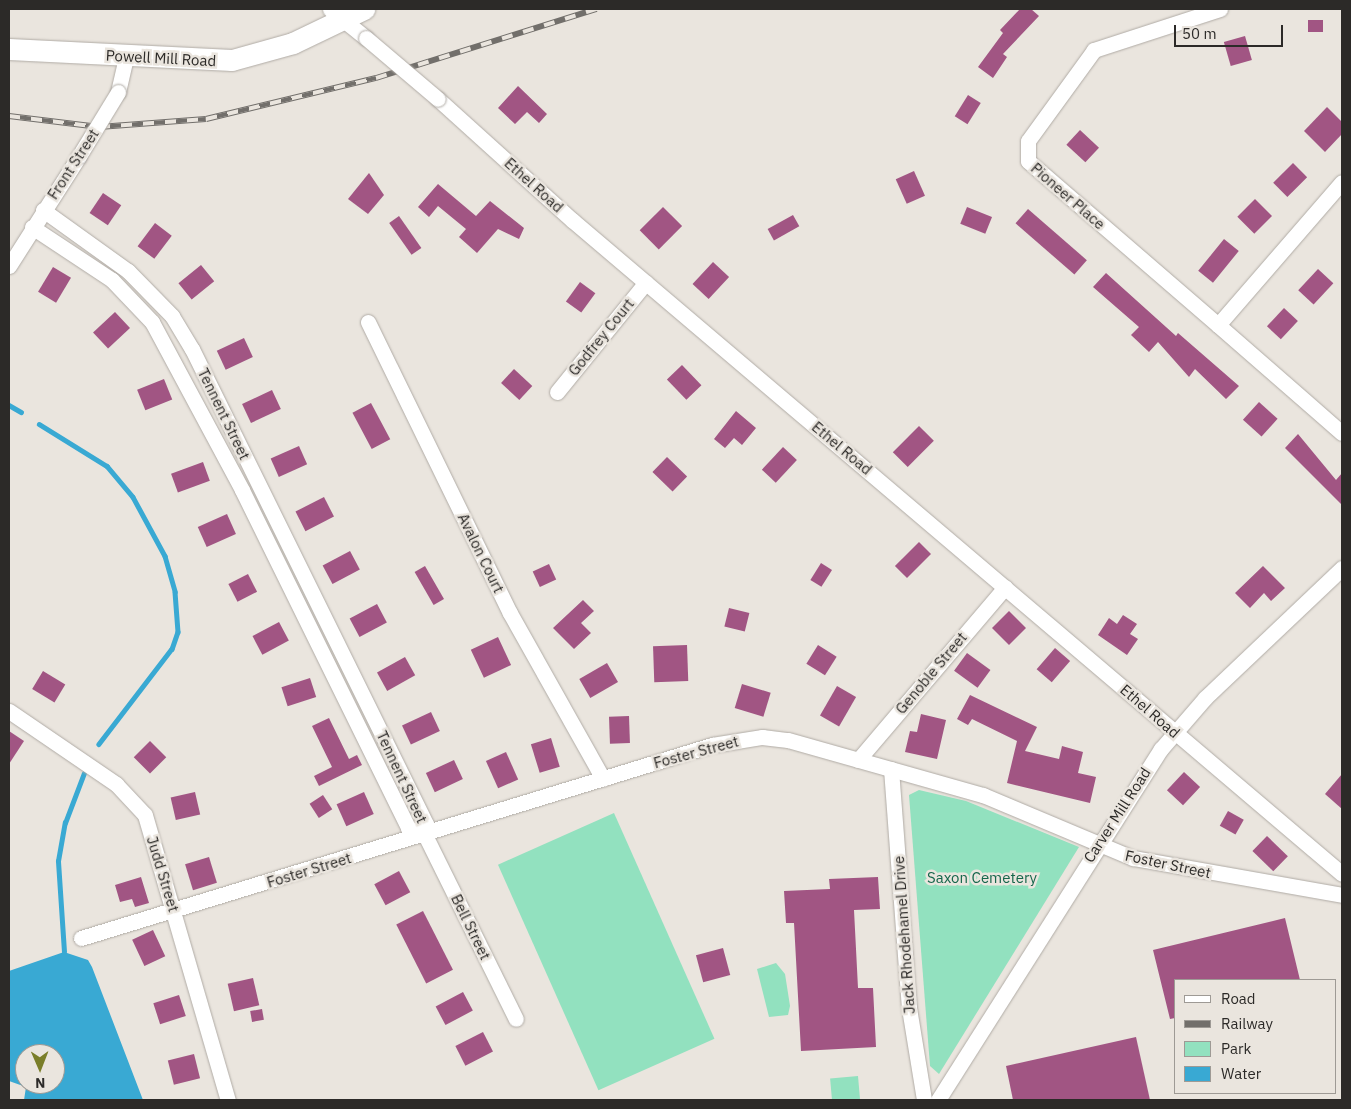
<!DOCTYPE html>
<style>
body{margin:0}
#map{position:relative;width:1351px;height:1109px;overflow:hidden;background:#eae5de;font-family:"IBM Plex Sans",sans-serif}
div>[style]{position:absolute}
.green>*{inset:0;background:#92e1bf;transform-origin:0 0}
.water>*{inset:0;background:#39a9d3}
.stream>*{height:4.5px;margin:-2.25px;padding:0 2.25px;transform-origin:2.25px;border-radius:2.25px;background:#39a9d3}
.building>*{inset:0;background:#a15583;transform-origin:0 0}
.roads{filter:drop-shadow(0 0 1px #b0aba5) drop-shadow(0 0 1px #b0aba5)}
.street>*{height:15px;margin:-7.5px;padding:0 7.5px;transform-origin:7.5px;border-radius:7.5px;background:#fff}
.secondary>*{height:21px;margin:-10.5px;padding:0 10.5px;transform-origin:10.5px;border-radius:10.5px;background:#fff}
.rail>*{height:5.5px;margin-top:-2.75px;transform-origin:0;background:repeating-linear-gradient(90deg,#eae5de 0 11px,#726f6b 0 22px);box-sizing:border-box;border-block:1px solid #726f6b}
.bridges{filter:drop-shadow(0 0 1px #b0aba5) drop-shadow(0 0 1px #b0aba5)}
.street-bridge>*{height:15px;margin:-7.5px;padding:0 7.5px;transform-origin:7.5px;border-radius:7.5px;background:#fff}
span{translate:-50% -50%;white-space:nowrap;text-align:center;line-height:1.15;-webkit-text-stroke:5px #eae5de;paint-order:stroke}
.street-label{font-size:15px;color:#2c2a28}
.park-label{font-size:15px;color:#16664b}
.frame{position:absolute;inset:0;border:10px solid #2c2a28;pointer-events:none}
.legend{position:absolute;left:1174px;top:979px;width:162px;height:115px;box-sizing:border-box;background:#eae5de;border:1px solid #9e9a95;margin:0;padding:6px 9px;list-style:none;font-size:15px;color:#2c2a28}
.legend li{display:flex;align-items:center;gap:10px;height:25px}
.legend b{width:25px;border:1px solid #9e9a95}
.north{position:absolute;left:15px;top:1044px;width:50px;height:50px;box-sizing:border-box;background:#eae5de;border:1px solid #9e9a95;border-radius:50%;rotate:179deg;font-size:14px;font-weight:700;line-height:20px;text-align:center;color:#2c2a28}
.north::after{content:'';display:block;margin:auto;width:18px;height:22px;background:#7a7e29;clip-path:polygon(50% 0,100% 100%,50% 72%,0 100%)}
.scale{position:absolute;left:1174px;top:25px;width:109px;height:22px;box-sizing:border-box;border:2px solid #2c2a28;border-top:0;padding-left:6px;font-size:15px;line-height:18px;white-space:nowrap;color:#2c2a28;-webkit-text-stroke:4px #eae5de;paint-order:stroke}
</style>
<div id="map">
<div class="green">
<i style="clip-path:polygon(919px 790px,966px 801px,1079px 847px,939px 1074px,930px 1066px,909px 795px)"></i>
<i style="left:614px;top:813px;width:247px;height:127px;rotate:66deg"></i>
<i style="clip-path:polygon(776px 963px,785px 974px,790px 1006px,788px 1015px,769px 1017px,757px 969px)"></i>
<i style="left:858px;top:1076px;width:24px;height:28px;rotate:85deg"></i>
</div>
<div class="water">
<i style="clip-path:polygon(evenodd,64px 952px,88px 960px,92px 967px,143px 1100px,24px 1100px,26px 1087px,9px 1081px,9px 971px,64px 952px,25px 1054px,55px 1054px,55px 1084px,25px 1084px,25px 1054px)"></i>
</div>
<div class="stream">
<i style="left:9px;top:405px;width:14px;rotate:30deg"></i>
<i style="left:39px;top:424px;width:80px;rotate:31.7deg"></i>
<i style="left:107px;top:466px;width:40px;rotate:50deg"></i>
<i style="left:133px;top:497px;width:67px;rotate:61.5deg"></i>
<i style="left:165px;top:556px;width:37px;rotate:74deg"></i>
<i style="left:175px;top:592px;width:40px;rotate:85.7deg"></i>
<i style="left:178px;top:632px;width:18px;rotate:109deg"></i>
<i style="left:172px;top:649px;width:120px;rotate:127.5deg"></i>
<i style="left:64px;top:952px;width:91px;rotate:-93.8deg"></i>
<i style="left:58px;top:861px;width:39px;rotate:-80deg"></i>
<i style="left:65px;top:823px;width:53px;rotate:-69.2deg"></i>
</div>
<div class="building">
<i style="clip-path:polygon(1020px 9px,1031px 9px,1039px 16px,1003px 54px,1007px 57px,993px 78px,978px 67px,1003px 33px,1000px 30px)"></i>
<i style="left:1308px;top:20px;width:15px;height:12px"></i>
<i style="left:1245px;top:36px;width:25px;height:22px;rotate:74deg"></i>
<i style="clip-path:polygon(518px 86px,547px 114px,539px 123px,527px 112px,515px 124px,498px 108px)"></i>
<i style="left:968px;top:95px;width:15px;height:25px;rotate:32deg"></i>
<i style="clip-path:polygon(1327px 107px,1342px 122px,1342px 134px,1325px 152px,1304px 131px)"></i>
<i style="left:1080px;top:130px;width:26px;height:20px;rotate:43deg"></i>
<i style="left:1293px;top:163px;width:20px;height:28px;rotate:45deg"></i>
<i style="left:914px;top:171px;width:27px;height:20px;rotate:66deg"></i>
<i style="clip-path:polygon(369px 173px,384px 195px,368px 214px,348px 199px)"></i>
<i style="clip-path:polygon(438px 184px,476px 216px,490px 201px,524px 228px,519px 239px,498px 229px,477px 253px,459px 237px,466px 229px,438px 206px,429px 217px,418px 207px)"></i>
<i style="left:103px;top:193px;width:22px;height:24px;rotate:34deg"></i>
<i style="left:1255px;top:199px;width:24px;height:25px;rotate:45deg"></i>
<i style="left:663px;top:207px;width:27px;height:33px;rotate:45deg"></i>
<i style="left:967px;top:207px;width:27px;height:18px;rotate:22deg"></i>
<i style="left:1028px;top:209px;width:78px;height:19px;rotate:41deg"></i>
<i style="left:793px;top:215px;width:13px;height:29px;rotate:61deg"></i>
<i style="left:399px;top:216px;width:39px;height:12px;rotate:55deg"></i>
<i style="left:155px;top:223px;width:21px;height:29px;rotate:37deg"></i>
<i style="left:1224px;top:239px;width:19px;height:41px;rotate:39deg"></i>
<i style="left:713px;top:262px;width:22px;height:30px;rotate:43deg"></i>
<i style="left:201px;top:265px;width:21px;height:29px;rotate:51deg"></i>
<i style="left:53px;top:267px;width:21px;height:29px;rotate:31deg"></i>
<i style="left:1318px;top:269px;width:21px;height:29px;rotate:43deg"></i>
<i style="clip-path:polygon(1106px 273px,1176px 336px,1178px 333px,1239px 386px,1226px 399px,1195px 369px,1189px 377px,1158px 342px,1149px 352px,1131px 335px,1139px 327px,1093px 287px)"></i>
<i style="left:580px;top:282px;width:19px;height:24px;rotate:36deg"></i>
<i style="left:1284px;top:308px;width:19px;height:25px;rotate:43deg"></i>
<i style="left:115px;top:312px;width:22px;height:30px;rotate:47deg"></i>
<i style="left:244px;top:338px;width:21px;height:30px;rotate:65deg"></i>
<i style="left:682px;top:365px;width:28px;height:21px;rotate:46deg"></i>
<i style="left:514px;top:369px;width:25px;height:19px;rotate:43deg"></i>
<i style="left:164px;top:379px;width:22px;height:29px;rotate:68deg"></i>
<i style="left:272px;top:390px;width:21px;height:33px;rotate:65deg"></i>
<i style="left:1259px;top:402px;width:25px;height:24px;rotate:42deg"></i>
<i style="left:371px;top:403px;width:41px;height:21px;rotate:62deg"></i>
<i style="clip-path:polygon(736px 411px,756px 428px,742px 445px,734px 438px,725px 448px,714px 439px)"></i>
<i style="left:919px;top:426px;width:21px;height:37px;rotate:45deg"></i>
<i style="clip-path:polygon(1298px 434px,1336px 480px,1342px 473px,1342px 505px,1285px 448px)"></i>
<i style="left:299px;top:446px;width:20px;height:31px;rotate:66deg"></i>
<i style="left:783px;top:447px;width:19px;height:31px;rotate:43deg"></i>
<i style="left:667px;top:457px;width:28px;height:21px;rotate:44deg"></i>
<i style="left:203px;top:462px;width:20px;height:34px;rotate:70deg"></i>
<i style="left:324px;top:497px;width:22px;height:32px;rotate:63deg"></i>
<i style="left:227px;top:514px;width:22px;height:32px;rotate:66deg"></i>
<i style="left:919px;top:542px;width:17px;height:34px;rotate:45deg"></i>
<i style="left:350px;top:551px;width:21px;height:31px;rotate:62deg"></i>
<i style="left:821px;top:563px;width:13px;height:20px;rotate:32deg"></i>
<i style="left:549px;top:564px;width:17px;height:18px;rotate:65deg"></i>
<i style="left:425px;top:566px;width:38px;height:12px;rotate:60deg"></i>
<i style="clip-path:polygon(1263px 566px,1285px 588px,1271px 601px,1264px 593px,1250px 608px,1235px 593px)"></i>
<i style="left:248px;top:574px;width:20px;height:22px;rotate:63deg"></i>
<i style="clip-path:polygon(583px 600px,594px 611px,581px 623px,591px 633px,574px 649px,553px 628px)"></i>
<i style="left:377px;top:604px;width:21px;height:31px;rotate:62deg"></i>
<i style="left:729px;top:608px;width:21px;height:19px;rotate:14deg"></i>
<i style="left:1009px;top:611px;width:24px;height:24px;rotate:45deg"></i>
<i style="clip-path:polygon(1123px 615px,1137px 624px,1130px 634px,1138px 639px,1127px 655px,1098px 635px,1109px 618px,1117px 624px)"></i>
<i style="left:279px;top:622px;width:21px;height:30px;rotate:62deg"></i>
<i style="left:498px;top:637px;width:31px;height:30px;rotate:65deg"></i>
<i style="left:687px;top:645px;width:36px;height:34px;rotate:88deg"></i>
<i style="left:818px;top:645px;width:22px;height:22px;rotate:32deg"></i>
<i style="left:1055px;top:648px;width:20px;height:28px;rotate:41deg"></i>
<i style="left:967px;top:653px;width:29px;height:22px;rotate:36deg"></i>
<i style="left:405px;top:657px;width:21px;height:32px;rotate:61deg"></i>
<i style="left:607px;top:663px;width:22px;height:32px;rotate:60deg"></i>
<i style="left:43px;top:671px;width:26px;height:21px;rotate:31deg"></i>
<i style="left:310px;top:678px;width:20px;height:30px;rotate:72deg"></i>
<i style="left:742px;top:684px;width:30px;height:25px;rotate:17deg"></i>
<i style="left:837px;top:686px;width:22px;height:34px;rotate:30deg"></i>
<i style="clip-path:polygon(970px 695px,1037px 727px,1025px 751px,1059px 759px,1062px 746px,1083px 752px,1078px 773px,1096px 777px,1090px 803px,1007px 783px,1017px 741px,972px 719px,968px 725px,957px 719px)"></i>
<i style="left:431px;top:712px;width:21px;height:32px;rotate:65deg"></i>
<i style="clip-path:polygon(921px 714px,946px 720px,937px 759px,905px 752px,910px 731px,917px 732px)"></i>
<i style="left:629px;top:716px;width:27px;height:20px;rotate:88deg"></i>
<i style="clip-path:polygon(329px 718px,349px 759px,357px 755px,362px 765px,319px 786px,314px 776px,332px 767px,312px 726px)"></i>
<i style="clip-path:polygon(9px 731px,24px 741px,9px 764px)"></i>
<i style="left:551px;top:738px;width:30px;height:21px;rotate:73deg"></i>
<i style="left:150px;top:741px;width:23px;height:23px;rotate:45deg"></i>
<i style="left:506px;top:752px;width:30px;height:22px;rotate:66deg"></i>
<i style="left:454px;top:760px;width:21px;height:31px;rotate:65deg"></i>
<i style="left:1184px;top:772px;width:22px;height:25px;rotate:43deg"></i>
<i style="clip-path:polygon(1342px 774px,1342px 809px,1325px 794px)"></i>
<i style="left:195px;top:792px;width:23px;height:25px;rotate:77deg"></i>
<i style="left:364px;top:792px;width:24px;height:30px;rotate:66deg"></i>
<i style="left:323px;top:795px;width:17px;height:16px;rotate:57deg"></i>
<i style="left:1228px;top:811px;width:18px;height:17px;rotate:29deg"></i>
<i style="left:1267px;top:836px;width:29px;height:21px;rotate:44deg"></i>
<i style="left:209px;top:857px;width:27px;height:25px;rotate:73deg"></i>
<i style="left:399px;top:871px;width:24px;height:28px;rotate:62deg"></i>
<i style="clip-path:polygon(141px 877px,149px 903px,135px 907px,132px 899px,120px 902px,115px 885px)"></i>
<i style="clip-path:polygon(878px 877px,880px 909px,854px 910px,858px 988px,873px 988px,876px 1047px,801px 1051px,794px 923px,786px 923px,784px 891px,830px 889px,829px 879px)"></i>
<i style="left:423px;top:911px;width:66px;height:30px;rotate:63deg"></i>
<i style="clip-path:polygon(1285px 918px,1300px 980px,1175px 980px,1175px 1018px,1170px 1019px,1153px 950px)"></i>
<i style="left:153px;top:930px;width:29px;height:23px;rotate:65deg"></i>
<i style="left:723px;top:948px;width:28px;height:28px;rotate:75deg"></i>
<i style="left:253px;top:978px;width:28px;height:26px;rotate:77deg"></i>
<i style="left:463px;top:992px;width:21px;height:31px;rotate:62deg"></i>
<i style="left:179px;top:995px;width:22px;height:27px;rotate:72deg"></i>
<i style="left:262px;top:1009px;width:11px;height:12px;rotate:80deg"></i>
<i style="left:483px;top:1032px;width:22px;height:31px;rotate:63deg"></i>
<i style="clip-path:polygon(1136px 1037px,1150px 1100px,1013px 1100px,1006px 1066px)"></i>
<i style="left:194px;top:1054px;width:25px;height:27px;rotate:76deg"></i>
</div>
<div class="roads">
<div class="street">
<i style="left:330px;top:9px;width:46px;rotate:38.9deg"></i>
<i style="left:1220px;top:9px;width:133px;rotate:162deg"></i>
<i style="left:1094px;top:50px;width:112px;rotate:126deg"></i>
<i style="left:1028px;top:141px;width:20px;rotate:90deg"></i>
<i style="left:1028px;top:161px;width:251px;rotate:40.8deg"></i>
<i style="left:1218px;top:325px;width:189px;rotate:-49.1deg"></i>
<i style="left:118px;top:92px;width:36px;rotate:-77deg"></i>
<i style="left:438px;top:99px;width:181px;rotate:42.1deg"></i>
<i style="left:572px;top:220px;width:1010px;rotate:40.34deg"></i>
<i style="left:43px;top:210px;width:105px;rotate:35.7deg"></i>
<i style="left:128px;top:271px;width:63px;rotate:45.6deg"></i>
<i style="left:172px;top:316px;width:39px;rotate:59deg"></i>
<i style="left:192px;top:349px;width:530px;rotate:63.77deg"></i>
<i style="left:426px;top:824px;width:11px;rotate:95deg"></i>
<i style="left:32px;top:227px;width:96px;rotate:33.5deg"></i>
<i style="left:112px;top:280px;width:58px;rotate:46.4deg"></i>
<i style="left:152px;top:322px;width:191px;rotate:61.8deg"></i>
<i style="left:242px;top:490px;width:377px;rotate:63.8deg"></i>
<i style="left:408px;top:828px;width:18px;rotate:22deg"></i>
<i style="left:9px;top:266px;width:130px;rotate:-57.5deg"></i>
<i style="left:368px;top:322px;width:324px;rotate:64deg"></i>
<i style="left:510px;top:613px;width:190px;rotate:60.7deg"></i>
<i style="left:1218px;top:325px;width:164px;rotate:41.1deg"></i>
<i style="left:557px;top:392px;width:141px;rotate:-51deg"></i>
<i style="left:9px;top:711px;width:130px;rotate:34.3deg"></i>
<i style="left:116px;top:784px;width:42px;rotate:46.9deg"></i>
<i style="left:145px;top:815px;width:297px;rotate:73.8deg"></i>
<i style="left:858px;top:760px;width:227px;rotate:-49.6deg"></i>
<i style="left:891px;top:769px;width:240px;rotate:85.7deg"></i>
<i style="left:909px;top:1008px;width:93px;rotate:80.7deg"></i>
<i style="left:425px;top:835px;width:205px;rotate:63.7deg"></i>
<i style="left:81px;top:938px;width:660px;rotate:-17.01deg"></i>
<i style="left:712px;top:745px;width:51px;rotate:-9.1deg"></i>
<i style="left:762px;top:737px;width:26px;rotate:7deg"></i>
<i style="left:788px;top:740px;width:203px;rotate:15.8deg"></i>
<i style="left:983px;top:795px;width:163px;rotate:22.8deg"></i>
<i style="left:1133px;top:858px;width:212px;rotate:10deg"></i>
<i style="left:938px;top:1100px;width:416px;rotate:-57.6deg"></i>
<i style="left:1161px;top:749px;width:67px;rotate:-49.2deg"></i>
<i style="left:1205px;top:698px;width:189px;rotate:-43.5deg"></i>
</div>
<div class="secondary">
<i style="left:9px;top:49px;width:223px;rotate:2.8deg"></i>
<i style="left:232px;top:60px;width:63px;rotate:-15.6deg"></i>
<i style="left:293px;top:43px;width:79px;rotate:-25.6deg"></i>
</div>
</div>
<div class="rail">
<i style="left:9px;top:116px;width:91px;rotate:7deg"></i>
<i style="left:99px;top:127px;width:107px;rotate:-4.3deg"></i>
<i style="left:206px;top:119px;width:175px;rotate:-13.6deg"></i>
<i style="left:376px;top:78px;width:231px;rotate:-17.4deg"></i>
</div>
<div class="bridges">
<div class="street-bridge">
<i style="left:366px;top:38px;width:94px;rotate:40.3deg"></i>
<i style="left:79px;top:156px;width:75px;rotate:-58.6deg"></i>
</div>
</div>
<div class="street-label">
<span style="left:161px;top:58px;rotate:3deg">Powell Mill Road</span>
<span style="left:73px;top:164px;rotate:-57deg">Front Street</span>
<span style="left:534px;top:185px;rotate:42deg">Ethel Road</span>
<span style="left:1068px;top:196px;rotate:41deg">Pioneer Place</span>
<span style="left:601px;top:337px;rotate:-51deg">Godfrey Court</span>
<span style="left:224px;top:414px;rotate:64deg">Tennent Street</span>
<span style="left:842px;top:448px;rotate:40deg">Ethel Road</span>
<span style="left:481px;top:553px;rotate:64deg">Avalon Court</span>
<span style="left:931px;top:673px;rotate:-50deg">Genoble Street</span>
<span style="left:1150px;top:711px;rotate:41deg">Ethel Road</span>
<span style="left:696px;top:752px;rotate:-15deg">Foster Street</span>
<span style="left:402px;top:777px;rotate:65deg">Tennent Street</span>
<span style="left:1117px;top:815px;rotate:-57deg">Carver Mill Road</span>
<span style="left:1168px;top:864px;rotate:12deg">Foster Street</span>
<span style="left:309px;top:870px;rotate:-17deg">Foster Street</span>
<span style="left:163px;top:874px;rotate:73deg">Judd Street</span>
<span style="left:471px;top:927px;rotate:64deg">Bell Street</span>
<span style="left:904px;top:935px;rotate:-94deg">Jack Rhodehamel Drive</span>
</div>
<div class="park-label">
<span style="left:982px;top:878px">Saxon Cemetery</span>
</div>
<div class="frame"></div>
<ul class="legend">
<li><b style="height:6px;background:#fff"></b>Road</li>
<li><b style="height:6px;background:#726f6b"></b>Railway</li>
<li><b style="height:14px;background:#92e1bf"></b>Park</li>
<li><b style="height:14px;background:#39a9d3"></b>Water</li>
</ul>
<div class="north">N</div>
<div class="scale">50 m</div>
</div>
